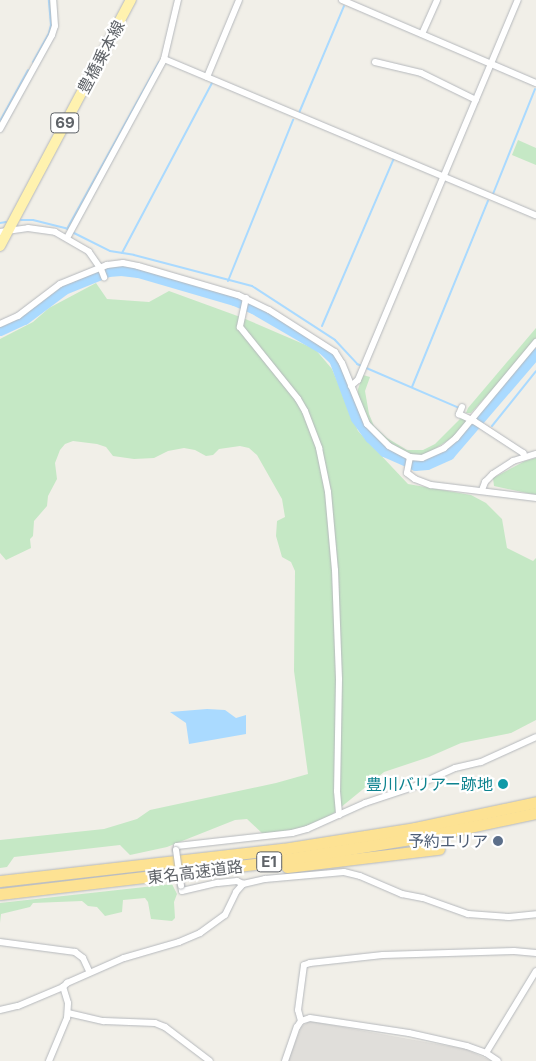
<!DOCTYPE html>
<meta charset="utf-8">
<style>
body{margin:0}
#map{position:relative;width:536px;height:1061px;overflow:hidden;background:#f1efe8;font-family:Inter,"Noto Sans JP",sans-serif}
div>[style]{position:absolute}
.industrial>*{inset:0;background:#e0deda}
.green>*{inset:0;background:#c5e8c5}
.water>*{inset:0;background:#aadaff}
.stream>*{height:2px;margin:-1px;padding:0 1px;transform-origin:1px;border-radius:1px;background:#aadaff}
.river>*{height:11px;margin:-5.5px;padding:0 5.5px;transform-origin:5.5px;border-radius:5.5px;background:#aadaff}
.roads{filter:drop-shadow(0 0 1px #b5b8bc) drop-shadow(0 0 1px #b5b8bc)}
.minor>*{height:6px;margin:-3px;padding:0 3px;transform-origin:3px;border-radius:3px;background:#fff}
.primary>*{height:10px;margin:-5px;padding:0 5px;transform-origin:5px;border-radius:5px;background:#fff2af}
.motorway>*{height:11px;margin:-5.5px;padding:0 5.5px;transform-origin:5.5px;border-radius:5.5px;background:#fde293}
.bridges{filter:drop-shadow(0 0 1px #b5b8bc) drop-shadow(0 0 1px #b5b8bc)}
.minor-bridge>*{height:6px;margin:-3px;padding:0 3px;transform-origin:3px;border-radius:3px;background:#fff}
.dots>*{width:14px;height:14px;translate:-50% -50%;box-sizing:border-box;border:2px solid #fff;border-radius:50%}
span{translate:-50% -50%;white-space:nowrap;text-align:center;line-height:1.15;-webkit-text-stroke:4.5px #fff;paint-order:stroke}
.shield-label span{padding:1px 4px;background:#fff;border:1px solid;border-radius:4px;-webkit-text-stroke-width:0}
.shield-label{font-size:15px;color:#5f6368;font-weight:700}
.street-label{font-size:16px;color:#5f6368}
.culture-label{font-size:16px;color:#0d838f}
.right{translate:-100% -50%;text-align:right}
.service-label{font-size:16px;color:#4e5e75}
</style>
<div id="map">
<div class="industrial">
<i style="clip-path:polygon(309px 1021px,465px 1049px,492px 1061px,288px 1061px,301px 1027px)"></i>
</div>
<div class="green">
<i style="clip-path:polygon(518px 140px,536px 148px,536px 165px,512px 155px)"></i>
<i style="clip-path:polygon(96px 283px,107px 299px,149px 302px,169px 291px,243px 318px,315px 349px,332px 369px,358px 431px,408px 484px,471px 495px,486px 503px,502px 519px,507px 548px,533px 561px,536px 558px,536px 720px,511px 733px,461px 743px,429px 757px,384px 772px,329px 817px,302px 828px,264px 835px,247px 819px,235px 820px,167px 847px,130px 855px,120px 845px,14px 857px,7px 867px,0 868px,0 840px,104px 829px,137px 819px,150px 810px,276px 783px,308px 774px,294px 671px,295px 571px,291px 562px,282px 557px,276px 536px,277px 521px,285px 517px,282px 499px,257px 455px,249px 448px,240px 446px,219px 449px,213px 455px,206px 456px,195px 450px,184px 448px,168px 451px,154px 458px,134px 459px,113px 456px,106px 447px,97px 444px,73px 441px,65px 444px,60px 450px,55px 463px,57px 479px,48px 496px,47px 506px,34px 521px,33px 536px,30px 539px,31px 548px,6px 560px,0 553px,0 339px,33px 322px,49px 308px)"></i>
<i style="clip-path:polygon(536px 328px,536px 338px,501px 380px,471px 413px,466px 413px,468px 408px)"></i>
<i style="clip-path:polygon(363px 375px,370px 377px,365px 391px,369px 414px,374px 426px,387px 438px,407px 450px,423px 450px,435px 444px,460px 419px,464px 418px,467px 421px,455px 436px,425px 455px,411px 455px,402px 451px,385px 440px,367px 419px,358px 397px,358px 389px)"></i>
<i style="clip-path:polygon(536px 458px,536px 495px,494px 486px,493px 478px,525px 461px)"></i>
<i style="clip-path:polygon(172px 884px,177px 894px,174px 902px,175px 918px,172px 921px,151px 919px,148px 902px,145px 898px,123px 900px,122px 912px,105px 916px,97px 907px,88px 906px,82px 901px,33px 903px,30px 907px,1px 914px,0 923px,0 903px)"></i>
</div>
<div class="water">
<i style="clip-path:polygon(207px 709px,225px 710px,236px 718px,246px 715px,246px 734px,189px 744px,186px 723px,170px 712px)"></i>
</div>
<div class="stream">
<i style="left:33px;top:62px;width:33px;rotate:-61deg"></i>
<i style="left:49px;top:33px;width:8px;rotate:-76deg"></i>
<i style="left:51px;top:25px;width:25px;rotate:-95deg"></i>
<i style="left:299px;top:113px;width:116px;rotate:-67.2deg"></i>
<i style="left:0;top:121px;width:58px;rotate:-61.2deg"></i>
<i style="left:493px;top:194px;width:113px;rotate:-68.2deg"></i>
<i style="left:21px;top:220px;width:12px"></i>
<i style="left:33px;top:220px;width:34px;rotate:14deg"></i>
<i style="left:0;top:223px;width:6px;rotate:-9deg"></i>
<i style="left:67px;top:229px;width:191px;rotate:-61.1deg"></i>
<i style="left:74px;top:233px;width:40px;rotate:26.6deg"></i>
<i style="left:110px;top:251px;width:24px;rotate:9deg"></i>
<i style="left:134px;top:255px;width:122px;rotate:14.7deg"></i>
<i style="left:252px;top:286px;width:99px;rotate:33deg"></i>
<i style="left:335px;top:340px;width:33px;rotate:47deg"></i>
<i style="left:357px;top:364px;width:111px;rotate:23.3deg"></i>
<i style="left:122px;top:253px;width:192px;rotate:-62.1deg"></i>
<i style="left:228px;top:281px;width:174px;rotate:-68deg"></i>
<i style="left:322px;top:326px;width:183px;rotate:-66.8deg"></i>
<i style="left:412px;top:387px;width:201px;rotate:-67.8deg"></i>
<i style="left:492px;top:426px;width:70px;rotate:-51.3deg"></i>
</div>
<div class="river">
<i style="left:0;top:330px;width:26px;rotate:-25deg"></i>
<i style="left:24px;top:319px;width:50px;rotate:-36.9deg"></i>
<i style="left:64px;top:289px;width:48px;rotate:-22.2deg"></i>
<i style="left:108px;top:271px;width:13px;rotate:-4deg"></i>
<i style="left:121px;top:270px;width:17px;rotate:7deg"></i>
<i style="left:138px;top:272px;width:100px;rotate:16.3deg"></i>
<i style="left:234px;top:300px;width:21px;rotate:23deg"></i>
<i style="left:253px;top:308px;width:80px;rotate:30.1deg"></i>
<i style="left:322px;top:348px;width:16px;rotate:43deg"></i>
<i style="left:334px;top:359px;width:63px;rotate:69.6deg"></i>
<i style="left:356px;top:418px;width:24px;rotate:54deg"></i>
<i style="left:370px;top:437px;width:20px;rotate:45deg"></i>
<i style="left:384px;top:451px;width:34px;rotate:24deg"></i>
<i style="left:415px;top:465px;width:12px;rotate:-5deg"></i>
<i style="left:427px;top:464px;width:24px;rotate:-24deg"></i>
<i style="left:449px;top:454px;width:133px;rotate:-49.3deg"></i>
</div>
<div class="roads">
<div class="minor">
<i style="left:342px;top:0;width:211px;rotate:23.2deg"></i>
<i style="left:422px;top:34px;width:37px;rotate:-66deg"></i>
<i style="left:164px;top:59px;width:403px;rotate:22.8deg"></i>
<i style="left:375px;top:62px;width:47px;rotate:13.4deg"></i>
<i style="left:421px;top:73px;width:61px;rotate:26.1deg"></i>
<i style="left:207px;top:77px;width:83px;rotate:-67.4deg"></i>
<i style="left:0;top:129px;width:107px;rotate:-61deg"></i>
<i style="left:52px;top:35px;width:9px;rotate:-72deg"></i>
<i style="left:55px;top:26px;width:26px;rotate:-94deg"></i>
<i style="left:0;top:232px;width:28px;rotate:-8deg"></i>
<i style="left:28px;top:228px;width:27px;rotate:8deg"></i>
<i style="left:55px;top:232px;width:39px;rotate:30deg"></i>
<i style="left:89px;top:252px;width:21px;rotate:55deg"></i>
<i style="left:101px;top:269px;width:9px;rotate:69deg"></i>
<i style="left:67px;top:238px;width:204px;rotate:-61.5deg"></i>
<i style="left:164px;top:59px;width:61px;rotate:-76.7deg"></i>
<i style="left:246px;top:298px;width:30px;rotate:102deg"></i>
<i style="left:240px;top:327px;width:92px;rotate:51.1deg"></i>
<i style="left:298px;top:399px;width:14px;rotate:60deg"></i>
<i style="left:305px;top:411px;width:40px;rotate:69deg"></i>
<i style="left:319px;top:448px;width:45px;rotate:78.4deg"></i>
<i style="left:328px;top:492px;width:78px;rotate:84.9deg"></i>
<i style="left:335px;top:570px;width:109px;rotate:87.9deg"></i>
<i style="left:339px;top:679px;width:112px;rotate:91deg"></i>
<i style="left:337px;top:791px;width:24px;rotate:85deg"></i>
<i style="left:0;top:324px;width:20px;rotate:-24deg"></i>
<i style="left:18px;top:316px;width:53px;rotate:-37.3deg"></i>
<i style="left:60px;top:284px;width:51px;rotate:-22deg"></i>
<i style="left:107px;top:265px;width:16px;rotate:-7deg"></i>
<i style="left:123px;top:263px;width:15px;rotate:11deg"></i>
<i style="left:138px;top:266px;width:104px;rotate:16.2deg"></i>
<i style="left:238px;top:295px;width:34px;rotate:26deg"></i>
<i style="left:269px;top:310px;width:78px;rotate:32.5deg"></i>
<i style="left:335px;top:352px;width:13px;rotate:58deg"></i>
<i style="left:342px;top:363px;width:66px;rotate:67.7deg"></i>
<i style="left:367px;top:424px;width:31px;rotate:45deg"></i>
<i style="left:389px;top:446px;width:24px;rotate:28deg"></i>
<i style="left:410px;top:457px;width:12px;rotate:5deg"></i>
<i style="left:422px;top:458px;width:24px;rotate:-24deg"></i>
<i style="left:444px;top:448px;width:16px;rotate:-40deg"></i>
<i style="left:456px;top:438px;width:125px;rotate:-50.2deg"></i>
<i style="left:351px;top:386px;width:9px;rotate:-41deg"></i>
<i style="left:358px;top:380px;width:412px;rotate:-67.2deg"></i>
<i style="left:462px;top:407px;width:8px;rotate:113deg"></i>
<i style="left:459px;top:414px;width:17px;rotate:25deg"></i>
<i style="left:474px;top:421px;width:59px;rotate:33.1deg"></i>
<i style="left:523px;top:453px;width:4px;rotate:63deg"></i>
<i style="left:410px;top:457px;width:16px;rotate:101deg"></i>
<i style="left:407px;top:473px;width:10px;rotate:37deg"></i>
<i style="left:415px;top:479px;width:17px;rotate:21deg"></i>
<i style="left:431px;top:485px;width:106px;rotate:7.1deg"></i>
<i style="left:482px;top:490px;width:9px;rotate:-69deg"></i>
<i style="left:485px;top:482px;width:11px;rotate:-45deg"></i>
<i style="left:493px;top:474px;width:24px;rotate:-33deg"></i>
<i style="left:513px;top:461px;width:24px;rotate:-17deg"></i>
<i style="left:176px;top:850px;width:4px;rotate:-76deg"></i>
<i style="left:177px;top:846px;width:116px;rotate:-6.4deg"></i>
<i style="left:292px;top:833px;width:16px;rotate:-15deg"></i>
<i style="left:307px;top:829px;width:64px;rotate:-24.1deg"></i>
<i style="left:365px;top:803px;width:51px;rotate:-18.4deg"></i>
<i style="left:413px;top:787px;width:46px;rotate:-24.3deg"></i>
<i style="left:455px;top:768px;width:27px;rotate:-13deg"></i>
<i style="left:481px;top:762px;width:60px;rotate:-24.4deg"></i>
<i style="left:181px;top:886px;width:5px;rotate:79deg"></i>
<i style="left:182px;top:891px;width:37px;rotate:-13deg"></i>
<i style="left:218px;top:883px;width:19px;rotate:-6deg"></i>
<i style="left:237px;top:881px;width:7px;rotate:27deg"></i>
<i style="left:0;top:942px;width:76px;rotate:7.6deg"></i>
<i style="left:75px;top:952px;width:10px;rotate:37deg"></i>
<i style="left:83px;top:958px;width:14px;rotate:65deg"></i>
<i style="left:0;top:1010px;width:18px;rotate:-13deg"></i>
<i style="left:18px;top:1006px;width:49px;rotate:-22.9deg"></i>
<i style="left:68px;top:1013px;width:37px;rotate:13deg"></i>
<i style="left:104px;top:1021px;width:51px;rotate:2.2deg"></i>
<i style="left:155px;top:1023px;width:11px;rotate:22deg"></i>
<i style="left:165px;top:1027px;width:56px;rotate:37.1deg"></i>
<i style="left:301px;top:1021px;width:11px;rotate:-105deg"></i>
<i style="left:298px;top:1010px;width:45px;rotate:-82.4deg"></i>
<i style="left:304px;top:965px;width:6px;rotate:-18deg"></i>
<i style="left:310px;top:963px;width:73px;rotate:-6.3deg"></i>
<i style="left:383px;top:955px;width:131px;rotate:-1.7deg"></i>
<i style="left:514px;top:951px;width:22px;rotate:5deg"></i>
<i style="left:486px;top:1053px;width:96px;rotate:-58.6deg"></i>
<i style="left:49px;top:1061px;width:47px;rotate:-67.3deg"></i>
<i style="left:67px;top:1018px;width:15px;rotate:-86deg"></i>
<i style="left:68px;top:1003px;width:17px;rotate:-107deg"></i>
<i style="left:63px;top:987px;width:6px;rotate:-45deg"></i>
<i style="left:67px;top:983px;width:62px;rotate:-23.7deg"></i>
<i style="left:124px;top:958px;width:57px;rotate:-16.2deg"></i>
<i style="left:179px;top:942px;width:23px;rotate:-23deg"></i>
<i style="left:200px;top:933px;width:31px;rotate:-36deg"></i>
<i style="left:225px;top:915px;width:25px;rotate:-64deg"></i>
<i style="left:236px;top:892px;width:11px;rotate:-49deg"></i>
<i style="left:243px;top:884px;width:23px;rotate:-13deg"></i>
<i style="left:265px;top:879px;width:79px;rotate:-5.1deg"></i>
<i style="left:344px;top:872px;width:16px;rotate:14deg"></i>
<i style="left:360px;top:876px;width:46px;rotate:23.2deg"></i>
<i style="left:402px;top:894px;width:21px;rotate:11deg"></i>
<i style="left:423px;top:898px;width:48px;rotate:19.6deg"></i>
<i style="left:468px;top:914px;width:41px;rotate:4.2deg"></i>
<i style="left:509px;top:917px;width:27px;rotate:-6deg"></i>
<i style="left:285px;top:1061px;width:36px;rotate:-71deg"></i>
<i style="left:297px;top:1027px;width:7px;rotate:-56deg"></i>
<i style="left:301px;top:1021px;width:9px;rotate:-18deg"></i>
<i style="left:310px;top:1018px;width:100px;rotate:8.6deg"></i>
<i style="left:409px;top:1033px;width:59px;rotate:12.6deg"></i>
<i style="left:467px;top:1046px;width:20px;rotate:20deg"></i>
<i style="left:486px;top:1053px;width:14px;rotate:34deg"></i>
</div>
<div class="primary">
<i style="left:0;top:246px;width:279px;rotate:-62deg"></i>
</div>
<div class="motorway">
<i style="left:287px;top:867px;width:153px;rotate:-6.8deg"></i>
<i style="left:0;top:881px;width:285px;rotate:-6.5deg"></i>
<i style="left:283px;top:849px;width:134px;rotate:-9deg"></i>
<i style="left:415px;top:828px;width:124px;rotate:-12.1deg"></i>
<i style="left:0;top:894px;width:265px;rotate:-6.7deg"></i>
<i style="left:263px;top:863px;width:157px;rotate:-9.2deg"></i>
<i style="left:418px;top:838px;width:121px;rotate:-12deg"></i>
</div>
</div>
<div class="bridges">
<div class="minor-bridge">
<i style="left:176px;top:850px;width:36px;rotate:82deg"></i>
</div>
</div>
<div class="dots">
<i style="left:503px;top:784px;background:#0f9aa8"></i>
<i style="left:498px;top:841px;background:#5c6f8a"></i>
</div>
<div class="shield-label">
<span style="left:65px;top:123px">69</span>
<span style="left:269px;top:862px">E1</span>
</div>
<div class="street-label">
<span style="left:101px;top:57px;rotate:-62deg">豊橋乗本線</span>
<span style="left:195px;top:872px;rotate:-7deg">東名高速道路</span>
</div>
<div class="culture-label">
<span class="right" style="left:493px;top:784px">豊川バリアー跡地</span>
</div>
<div class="service-label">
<span class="right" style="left:488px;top:841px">予約エリア</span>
</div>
</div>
